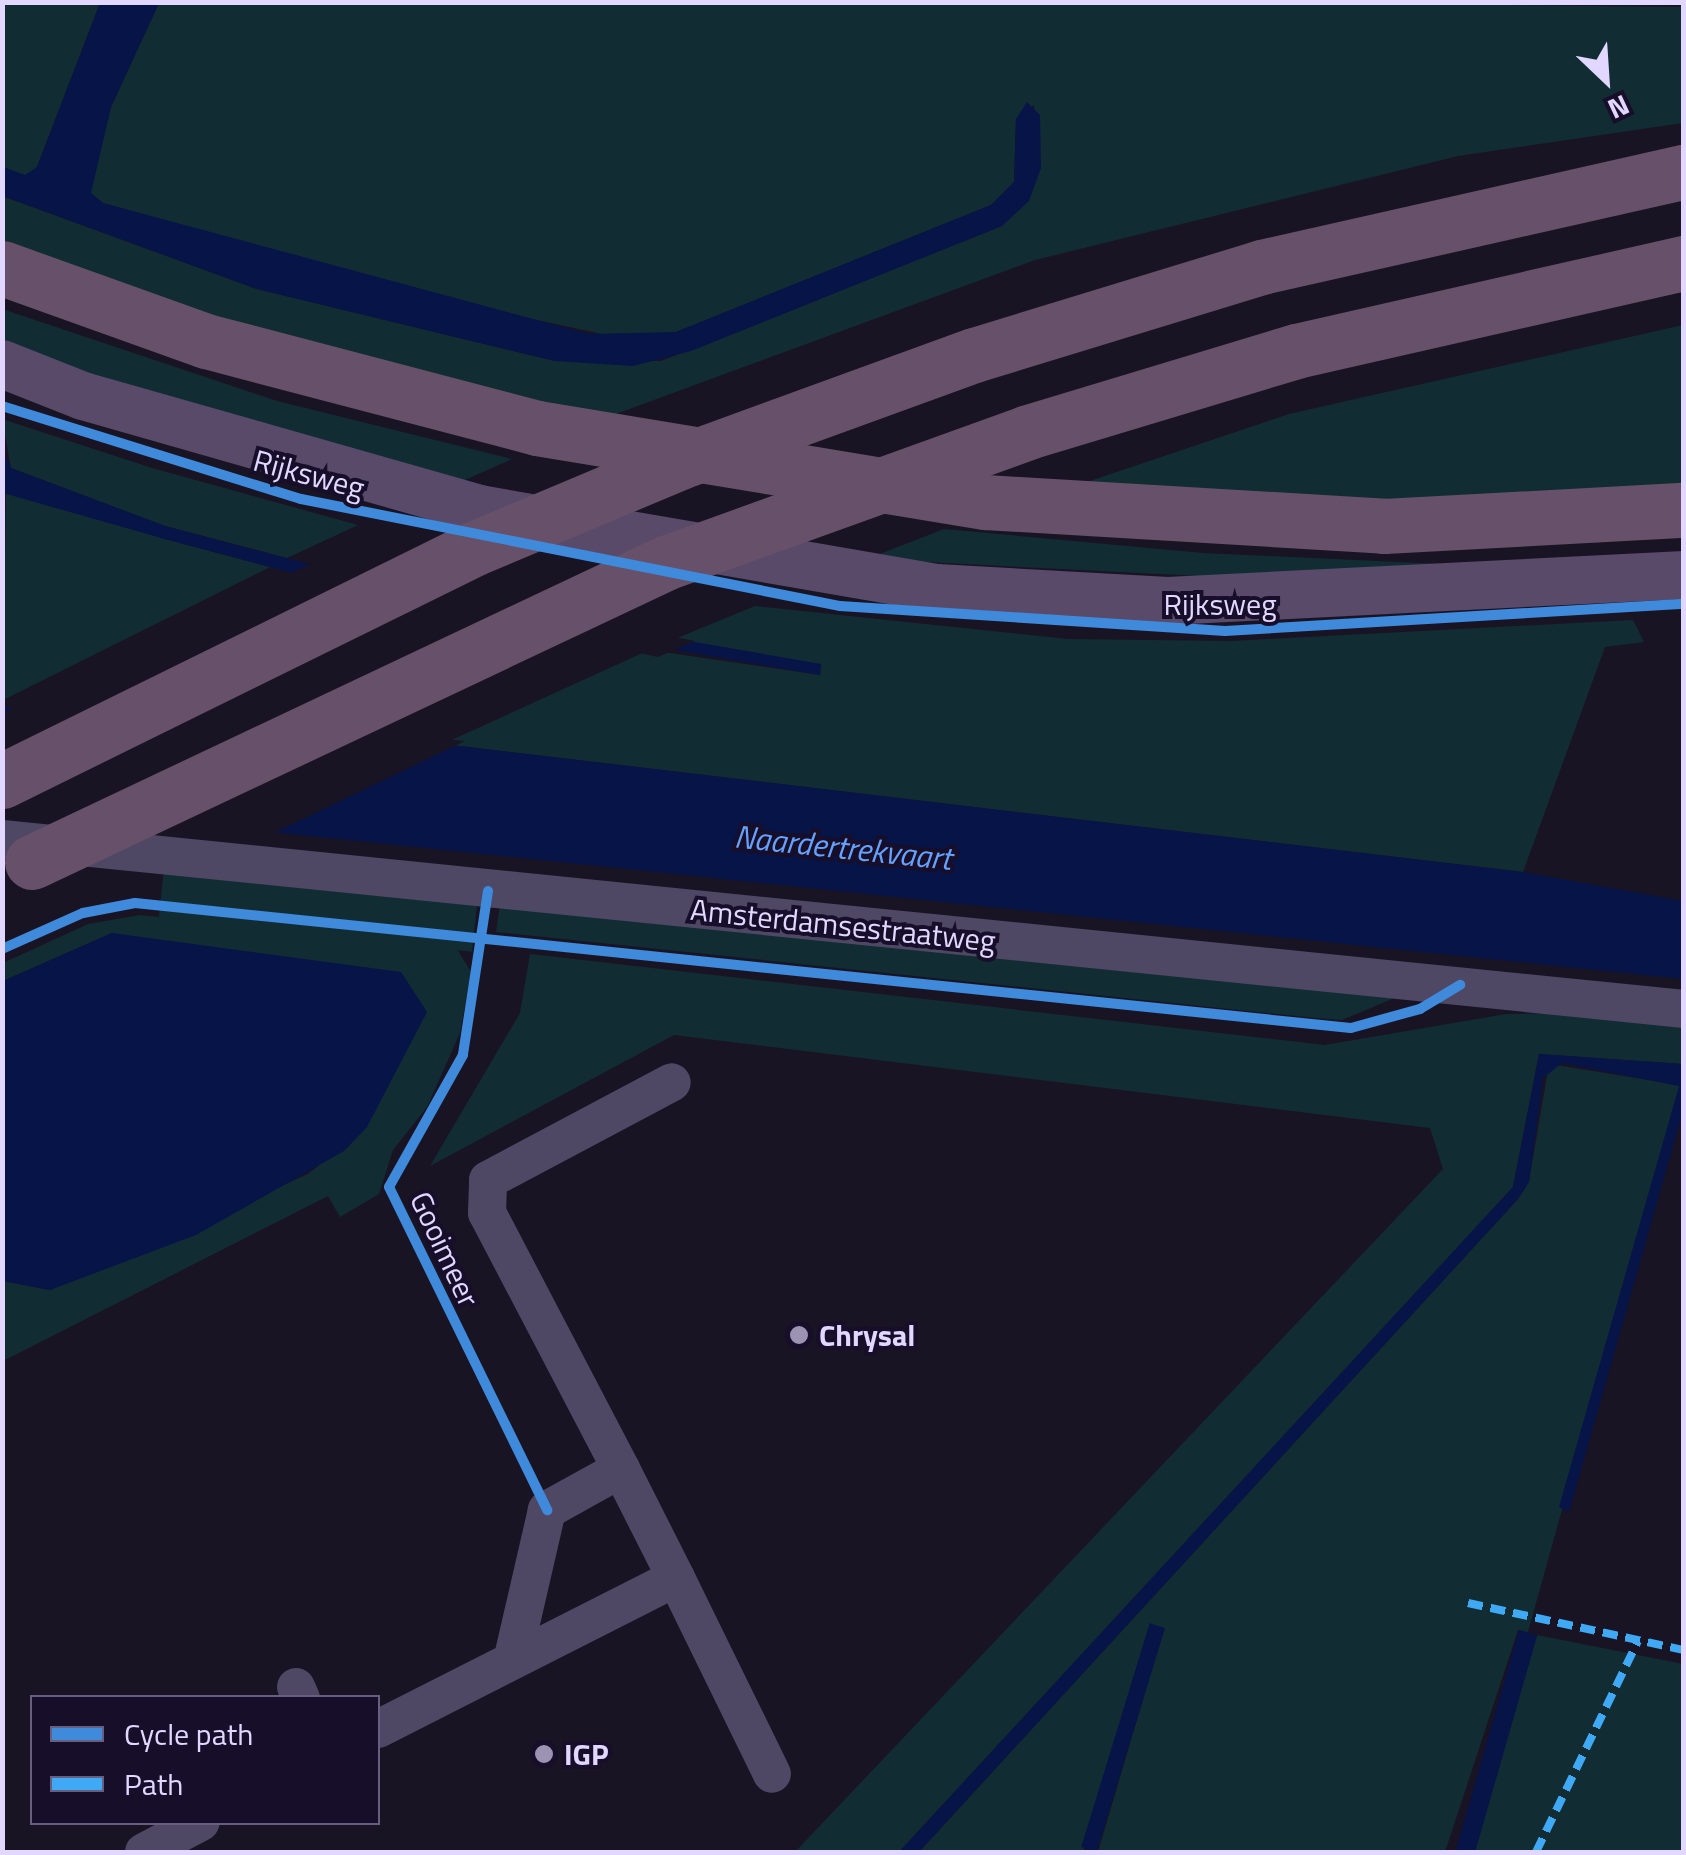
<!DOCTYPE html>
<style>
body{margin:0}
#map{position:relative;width:1686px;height:1855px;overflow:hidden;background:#191424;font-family:"Titillium Web",sans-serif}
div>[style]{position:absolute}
.green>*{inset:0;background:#112d33;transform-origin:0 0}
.water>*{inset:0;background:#071448;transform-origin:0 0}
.pier>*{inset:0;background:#191424}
.minor>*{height:38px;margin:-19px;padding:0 19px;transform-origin:19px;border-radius:19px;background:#4e4865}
.major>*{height:48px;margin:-24px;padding:0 24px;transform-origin:24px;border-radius:24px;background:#594a6a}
.highway>*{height:55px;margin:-27.5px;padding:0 27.5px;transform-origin:27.5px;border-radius:27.5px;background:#675069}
.highway-bridge>*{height:55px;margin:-27.5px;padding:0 27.5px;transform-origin:27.5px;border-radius:27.5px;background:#675069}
.quiet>*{height:8px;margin-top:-4px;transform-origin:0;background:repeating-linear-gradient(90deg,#3fa9f5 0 15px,transparent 0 23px)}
.cycleway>*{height:10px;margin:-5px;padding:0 5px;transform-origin:5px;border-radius:5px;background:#408adc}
.dots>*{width:28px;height:28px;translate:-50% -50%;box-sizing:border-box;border:5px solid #170e2a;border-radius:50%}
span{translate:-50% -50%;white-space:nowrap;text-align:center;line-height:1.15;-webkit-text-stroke:8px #170e2a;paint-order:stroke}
.street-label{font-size:30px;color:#e2d7ff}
.poi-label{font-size:30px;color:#e2d7ff;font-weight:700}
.left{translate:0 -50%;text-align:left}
.water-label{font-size:32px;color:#65a1ff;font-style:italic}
.frame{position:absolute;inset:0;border:5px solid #e2d7ff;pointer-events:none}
.legend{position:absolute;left:30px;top:1695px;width:350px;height:130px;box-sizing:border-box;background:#170e2a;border:2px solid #685e7f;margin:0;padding:12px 18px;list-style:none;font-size:30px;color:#e2d7ff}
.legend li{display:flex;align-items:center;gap:20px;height:50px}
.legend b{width:50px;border:2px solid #685e7f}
.north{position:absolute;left:1556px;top:30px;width:100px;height:100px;-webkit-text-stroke:8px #170e2a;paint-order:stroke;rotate:155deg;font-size:28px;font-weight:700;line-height:40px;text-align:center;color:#e2d7ff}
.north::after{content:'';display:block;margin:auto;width:35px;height:45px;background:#e2d7ff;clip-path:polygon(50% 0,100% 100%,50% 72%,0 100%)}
</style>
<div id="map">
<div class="green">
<i style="clip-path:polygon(1225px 2px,1683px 7px,1683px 123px,1458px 156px,1035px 260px,605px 418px,212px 318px,3px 245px,2px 196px,257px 289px,555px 361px,661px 361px,1002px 226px,1041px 168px,1034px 105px,1016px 119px,1014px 182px,991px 205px,676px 332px,625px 339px,416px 294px,103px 203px,90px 193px,111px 107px,159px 3px)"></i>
<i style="clip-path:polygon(2px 3px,100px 3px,37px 167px,25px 176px,3px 167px)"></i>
<i style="clip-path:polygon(2px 309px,277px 401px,512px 459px,460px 482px,216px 417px,3px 347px)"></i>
<i style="clip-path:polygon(1683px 325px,1683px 487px,1341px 502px,1066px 489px,1289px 414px)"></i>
<i style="clip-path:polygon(2px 419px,152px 468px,358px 525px,287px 558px,165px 526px,11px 468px)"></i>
<i style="clip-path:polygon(6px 490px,165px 539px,270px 567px,3px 700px)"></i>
<i style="clip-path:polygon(944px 529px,1203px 553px,1463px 565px,1199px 576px,867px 559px)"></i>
<i style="clip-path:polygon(755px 606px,1068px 639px,1231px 641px,1633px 620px,1644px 642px,1605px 647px,1523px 872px,443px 744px,649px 650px,820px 675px,821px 665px,670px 641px)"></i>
<i style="left:164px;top:869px;width:315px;height:50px;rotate:6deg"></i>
<i style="clip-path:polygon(500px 905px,1404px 994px,1342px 1020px,1316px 1018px,496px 932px)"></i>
<i style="clip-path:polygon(140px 915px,457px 949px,471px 972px,460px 1033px,427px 1107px,393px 1150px,379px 1194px,340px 1217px,328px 1196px,3px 1361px,3px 1281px,50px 1290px,308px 1174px,367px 1127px,135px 938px,112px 933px,3px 981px,3px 963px,88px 924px)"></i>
<i style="clip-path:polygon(530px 954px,1325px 1045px,1506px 1014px,1571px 1013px,1683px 1025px,1683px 1064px,1539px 1054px,1513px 1187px,899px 1852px,795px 1852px,1443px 1169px,1430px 1128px,674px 1035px,430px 1166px,520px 1013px)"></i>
<i style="clip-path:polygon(1549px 1064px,1680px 1085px,1528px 1632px,1518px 1630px,1445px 1852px,1098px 1852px,1164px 1628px,1149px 1629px,1083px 1852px,919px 1852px,1518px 1199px,1529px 1181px)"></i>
<i style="clip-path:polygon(1537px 1635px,1683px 1664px,1683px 1852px,1466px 1852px)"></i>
</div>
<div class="water">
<i style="clip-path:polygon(100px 3px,159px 3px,111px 107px,91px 193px,103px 203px,589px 334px,676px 332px,991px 205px,1014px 182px,1016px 119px,1027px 102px,1040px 115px,1041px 168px,1029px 201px,1002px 226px,691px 351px,633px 366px,555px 361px,257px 289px,3px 196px,3px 167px,25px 175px,37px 167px)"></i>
<i style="clip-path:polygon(2px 448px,11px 468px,165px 526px,425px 595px,821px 664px,820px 675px,406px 603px,165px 539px,3px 493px)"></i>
<i style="clip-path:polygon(3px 707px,443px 744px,1523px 872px,1683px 901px,1683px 979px,3px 804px)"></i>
<i style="clip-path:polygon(112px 933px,401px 972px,427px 1012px,367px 1127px,344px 1151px,196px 1235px,50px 1290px,3px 1281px,3px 981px)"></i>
<i style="clip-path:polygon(1539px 1054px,1683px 1064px,1683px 1111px,1569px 1512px,1559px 1507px,1679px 1086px,1562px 1063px,1543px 1078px,1529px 1182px,1518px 1199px,919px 1852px,899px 1852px,1513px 1187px)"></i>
<i style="left:1165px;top:1628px;width:234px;height:16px;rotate:107deg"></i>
<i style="left:1519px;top:1630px;width:19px;height:234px;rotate:16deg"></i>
</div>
<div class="pier">
<i style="clip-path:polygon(317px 561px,426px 590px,695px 641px,658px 657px,284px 576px)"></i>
<i style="clip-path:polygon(21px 704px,444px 739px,465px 741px,272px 834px,42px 815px,2px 809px,3px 713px)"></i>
</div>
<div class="minor">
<i style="left:2px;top:839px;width:1691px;rotate:5.77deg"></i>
<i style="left:621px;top:1469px;width:289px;rotate:-117.6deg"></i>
<i style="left:487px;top:1213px;width:33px;rotate:-88deg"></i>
<i style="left:488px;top:1180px;width:208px;rotate:-28deg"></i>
<i style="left:676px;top:1578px;width:218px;rotate:63.9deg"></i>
<i style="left:296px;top:1687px;width:12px;rotate:66deg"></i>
<i style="left:378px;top:1729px;width:334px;rotate:-26.9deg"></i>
<i style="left:676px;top:1578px;width:122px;rotate:-116.8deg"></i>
<i style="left:621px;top:1469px;width:85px;rotate:151deg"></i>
<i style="left:547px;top:1510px;width:151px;rotate:103deg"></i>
<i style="left:144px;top:1852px;width:64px;rotate:-27.8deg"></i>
</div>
<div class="major">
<i style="left:2px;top:364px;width:87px;rotate:21.6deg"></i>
<i style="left:83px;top:396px;width:412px;rotate:15.9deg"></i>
<i style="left:479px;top:509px;width:465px;rotate:9.8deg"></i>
<i style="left:937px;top:588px;width:231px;rotate:3.2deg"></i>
<i style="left:1168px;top:601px;width:517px;rotate:-2.88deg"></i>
</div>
<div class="highway">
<i style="left:1261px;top:267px;width:434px;rotate:-12.7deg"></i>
<i style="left:2px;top:268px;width:217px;rotate:19.7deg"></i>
<i style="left:206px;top:341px;width:342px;rotate:14.7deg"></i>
<i style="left:537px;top:428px;width:454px;rotate:9.4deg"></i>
<i style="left:985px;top:502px;width:400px;rotate:3.4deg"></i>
<i style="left:1384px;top:526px;width:300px;rotate:-3.1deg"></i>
<i style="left:1296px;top:351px;width:398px;rotate:-12.8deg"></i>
</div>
<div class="highway-bridge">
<i style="left:2px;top:781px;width:525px;rotate:-26.22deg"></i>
<i style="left:473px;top:549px;width:225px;rotate:-22.8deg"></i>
<i style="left:680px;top:462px;width:313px;rotate:-20deg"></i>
<i style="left:974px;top:355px;width:300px;rotate:-17deg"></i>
<i style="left:32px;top:862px;width:700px;rotate:-25.28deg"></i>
<i style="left:665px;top:563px;width:386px;rotate:-19.8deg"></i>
<i style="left:1028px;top:432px;width:280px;rotate:-16.8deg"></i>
</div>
<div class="quiet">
<i style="left:1468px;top:1603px;width:221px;rotate:12.3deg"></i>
<i style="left:1536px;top:1852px;width:234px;rotate:-64.2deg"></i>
</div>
<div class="cycleway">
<i style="left:2px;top:406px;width:313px;rotate:17.3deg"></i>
<i style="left:301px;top:499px;width:550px;rotate:11.23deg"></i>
<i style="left:840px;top:606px;width:386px;rotate:3.7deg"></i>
<i style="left:1225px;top:631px;width:460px;rotate:-3.4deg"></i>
<i style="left:488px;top:891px;width:166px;rotate:98.7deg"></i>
<i style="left:463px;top:1055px;width:151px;rotate:119.3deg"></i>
<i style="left:389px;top:1187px;width:360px;rotate:63.9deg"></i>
<i style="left:2px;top:949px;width:89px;rotate:-24deg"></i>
<i style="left:83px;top:913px;width:53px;rotate:-10.9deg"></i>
<i style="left:135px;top:903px;width:1222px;rotate:5.87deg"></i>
<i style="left:1351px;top:1028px;width:72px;rotate:-15.4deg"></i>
<i style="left:1420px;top:1009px;width:47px;rotate:-31deg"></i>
</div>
<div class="dots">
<i style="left:799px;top:1335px;background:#9c93b2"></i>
<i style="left:544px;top:1754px;background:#9c93b2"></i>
</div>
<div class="street-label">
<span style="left:309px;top:474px;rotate:15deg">Rijksweg</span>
<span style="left:1220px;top:604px">Rijksweg</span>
<span style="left:843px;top:925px;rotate:6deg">Amsterdamsestraatweg</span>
<span style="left:445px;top:1249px;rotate:65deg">Gooimeer</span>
</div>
<div class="poi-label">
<span class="left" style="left:819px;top:1335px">Chrysal</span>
<span class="left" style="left:564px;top:1754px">IGP</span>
</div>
<div class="water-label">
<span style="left:843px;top:847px;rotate:6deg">Naardertrekvaart</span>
</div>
<div class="frame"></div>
<ul class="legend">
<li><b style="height:12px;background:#408adc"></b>Cycle path</li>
<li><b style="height:12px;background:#3fa9f5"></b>Path</li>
</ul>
<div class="north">N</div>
</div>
